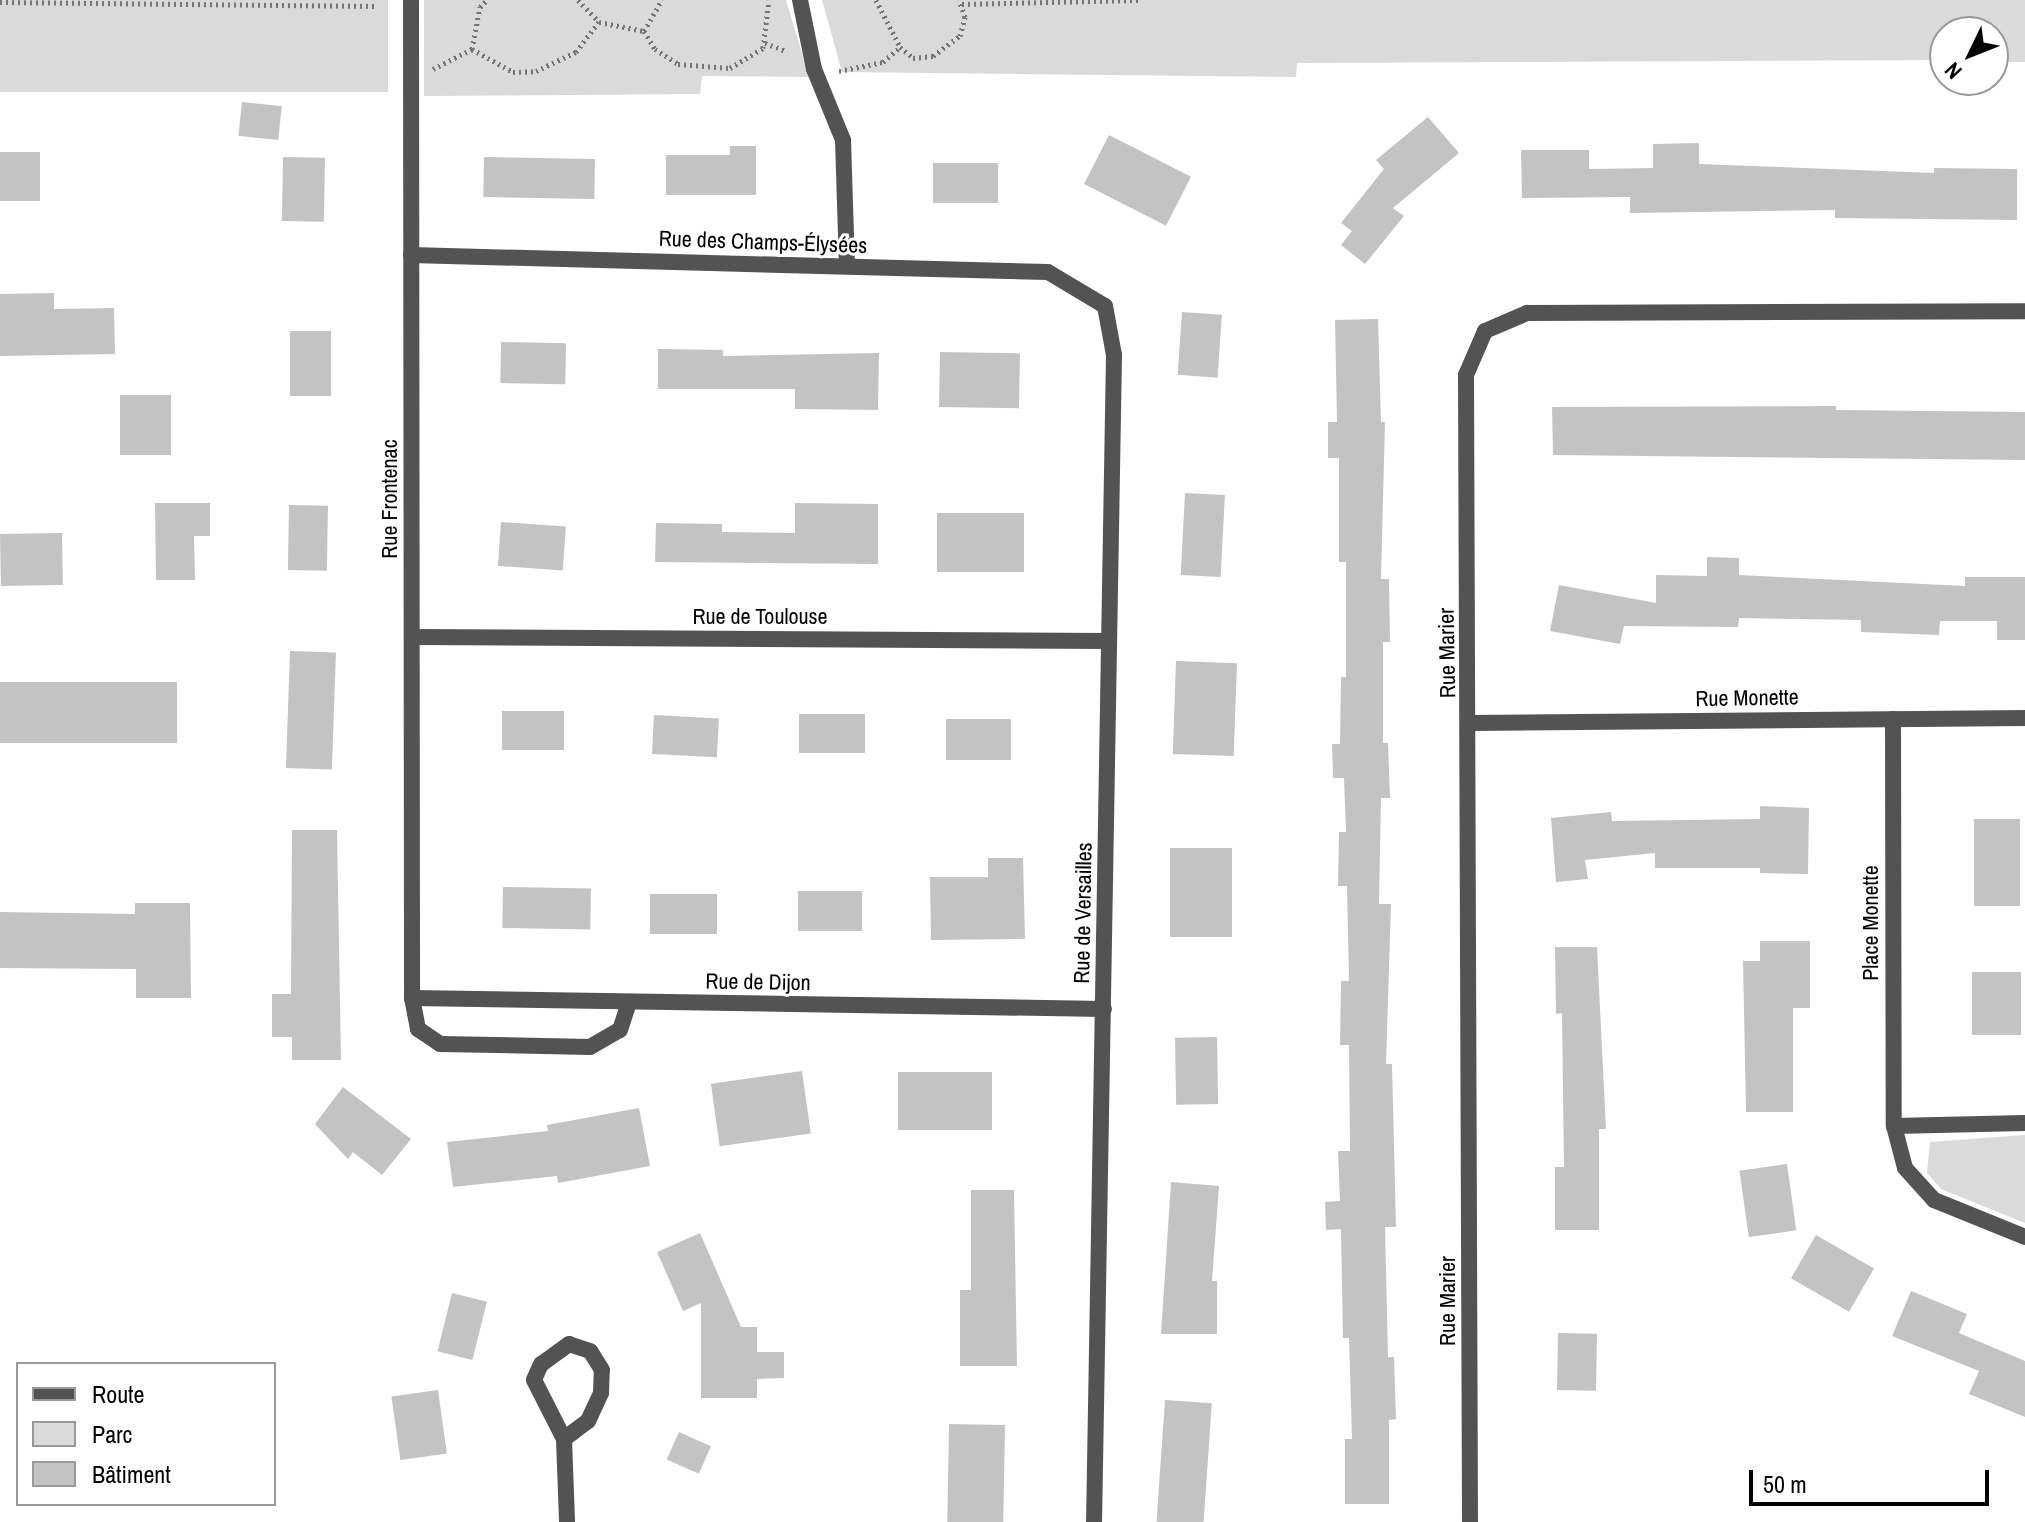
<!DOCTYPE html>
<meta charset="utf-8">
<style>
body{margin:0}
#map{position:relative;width:2025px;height:1522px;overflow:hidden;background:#fff;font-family:"Archivo Narrow",sans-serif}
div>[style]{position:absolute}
.green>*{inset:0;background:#dadada;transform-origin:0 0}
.building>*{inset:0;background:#c3c3c3;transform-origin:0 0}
.path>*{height:5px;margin-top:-2.5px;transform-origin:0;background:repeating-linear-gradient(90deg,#757575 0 2px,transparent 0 6px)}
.minor>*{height:16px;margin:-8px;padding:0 8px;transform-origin:8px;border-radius:8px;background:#535353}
span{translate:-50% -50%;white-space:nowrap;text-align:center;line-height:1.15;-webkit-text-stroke:6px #fff;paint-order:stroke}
.street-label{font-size:22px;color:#000}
.legend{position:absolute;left:16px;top:1362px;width:260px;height:144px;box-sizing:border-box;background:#fff;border:2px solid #999;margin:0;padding:10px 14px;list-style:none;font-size:24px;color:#000}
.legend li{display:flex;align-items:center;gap:16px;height:40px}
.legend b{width:40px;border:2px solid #999}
.north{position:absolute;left:1929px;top:16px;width:80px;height:80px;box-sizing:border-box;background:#fff;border:2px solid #999;border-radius:50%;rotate:227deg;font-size:22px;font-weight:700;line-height:32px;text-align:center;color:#000}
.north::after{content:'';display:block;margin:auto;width:28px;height:36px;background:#000;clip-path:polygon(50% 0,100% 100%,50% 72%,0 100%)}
.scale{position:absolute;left:1749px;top:1470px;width:240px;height:36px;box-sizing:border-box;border:4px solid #000;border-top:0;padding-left:10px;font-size:24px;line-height:28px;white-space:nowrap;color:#000;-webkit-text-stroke:6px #fff;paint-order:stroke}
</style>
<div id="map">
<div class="green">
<i style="left:0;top:0;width:388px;height:92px"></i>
<i style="clip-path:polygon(424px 0,786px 0,809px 77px,702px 76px,700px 94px,424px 96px)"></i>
<i style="clip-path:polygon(822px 0,2025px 0,2025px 62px,1993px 62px,1993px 32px,1945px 32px,1945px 60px,1297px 63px,1296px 77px,842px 72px)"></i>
<i style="clip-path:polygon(2025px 1135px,2025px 1223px,1941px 1189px,1927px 1173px,1930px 1142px)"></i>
</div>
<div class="building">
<i style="left:242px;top:102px;width:40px;height:34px;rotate:6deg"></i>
<i style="clip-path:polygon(1428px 117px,1459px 153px,1393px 208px,1404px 216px,1365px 264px,1341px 245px,1352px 231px,1341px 223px,1384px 169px,1376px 160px)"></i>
<i style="left:1109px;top:135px;width:92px;height:55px;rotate:27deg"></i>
<i style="clip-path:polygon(1699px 143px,1699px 164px,1934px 173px,1934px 168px,2017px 169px,2017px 220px,1835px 218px,1835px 210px,1630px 213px,1630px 197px,1522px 198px,1521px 150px,1589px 150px,1589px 169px,1653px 168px,1653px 144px)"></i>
<i style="clip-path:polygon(730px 146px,756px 146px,756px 195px,666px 195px,666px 155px,730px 155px)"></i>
<i style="left:0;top:152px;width:40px;height:49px"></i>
<i style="left:283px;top:157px;width:42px;height:64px;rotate:1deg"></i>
<i style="left:484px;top:157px;width:111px;height:40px;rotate:1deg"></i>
<i style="left:998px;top:163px;width:40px;height:65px;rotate:90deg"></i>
<i style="clip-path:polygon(54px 293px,54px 309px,114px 308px,115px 354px,0 356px,0 294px)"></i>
<i style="left:1182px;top:312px;width:40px;height:63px;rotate:4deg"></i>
<i style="clip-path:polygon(1378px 319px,1381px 422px,1385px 422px,1381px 579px,1389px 579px,1390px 642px,1383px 642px,1383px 743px,1388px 743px,1390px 798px,1381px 798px,1379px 904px,1391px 904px,1386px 1064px,1392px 1064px,1396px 1227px,1385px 1227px,1388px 1357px,1394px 1357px,1396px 1419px,1389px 1420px,1389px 1504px,1345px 1504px,1345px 1439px,1352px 1439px,1349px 1338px,1343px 1338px,1341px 1229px,1326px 1230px,1325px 1202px,1340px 1201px,1338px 1151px,1350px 1151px,1349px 1045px,1340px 1045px,1341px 981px,1349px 981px,1347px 886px,1338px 886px,1339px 832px,1346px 832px,1344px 778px,1333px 778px,1332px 744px,1340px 744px,1341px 677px,1346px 677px,1346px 562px,1339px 562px,1339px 458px,1328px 458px,1328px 422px,1337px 422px,1335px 320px)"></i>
<i style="left:290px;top:331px;width:41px;height:65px"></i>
<i style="left:501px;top:342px;width:65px;height:41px;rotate:1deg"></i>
<i style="clip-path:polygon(658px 349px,723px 350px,723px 356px,879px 353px,878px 410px,795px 409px,795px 389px,658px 389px)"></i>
<i style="left:940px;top:352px;width:80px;height:55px;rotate:1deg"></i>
<i style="left:120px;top:395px;width:51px;height:60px"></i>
<i style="clip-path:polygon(1836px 406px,1836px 410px,2025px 412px,2025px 460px,1553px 455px,1552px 407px)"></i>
<i style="left:1185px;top:493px;width:40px;height:82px;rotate:3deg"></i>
<i style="clip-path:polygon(155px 503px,210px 503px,210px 536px,194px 536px,195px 580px,156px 580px)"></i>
<i style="clip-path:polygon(795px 503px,878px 504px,878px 564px,655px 562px,656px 523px,722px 524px,722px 532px,795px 533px)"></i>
<i style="left:289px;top:505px;width:39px;height:65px;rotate:1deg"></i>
<i style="left:937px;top:513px;width:87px;height:59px"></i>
<i style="left:501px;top:522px;width:65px;height:44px;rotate:4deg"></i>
<i style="left:62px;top:533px;width:52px;height:62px;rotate:89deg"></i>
<i style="clip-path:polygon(1707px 557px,1739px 558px,1739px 575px,1965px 586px,1965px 577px,2025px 577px,2025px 640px,1997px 640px,1997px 621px,1940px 621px,1939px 635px,1861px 632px,1861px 620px,1739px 618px,1738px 627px,1624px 626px,1620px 644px,1550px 631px,1559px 585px,1656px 603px,1656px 575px,1707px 576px)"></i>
<i style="left:290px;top:651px;width:46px;height:117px;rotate:2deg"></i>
<i style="left:1176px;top:661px;width:61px;height:93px;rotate:2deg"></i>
<i style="left:0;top:682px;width:177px;height:61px"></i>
<i style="left:502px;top:711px;width:62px;height:39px"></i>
<i style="left:799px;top:714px;width:66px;height:39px"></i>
<i style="left:654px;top:715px;width:65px;height:39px;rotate:3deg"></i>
<i style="left:946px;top:719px;width:65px;height:41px"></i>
<i style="clip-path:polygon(1760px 806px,1809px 808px,1808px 874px,1760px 873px,1760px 868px,1655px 868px,1655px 853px,1585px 860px,1588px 879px,1556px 882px,1551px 818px,1611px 812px,1612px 821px,1760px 819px)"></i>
<i style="left:1974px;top:819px;width:46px;height:87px"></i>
<i style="clip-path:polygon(292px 830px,337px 830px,341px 1060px,292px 1060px,292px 1037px,272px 1037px,272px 994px,291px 994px)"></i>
<i style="left:1170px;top:848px;width:62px;height:89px"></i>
<i style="clip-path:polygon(988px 858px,1023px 858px,1025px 939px,931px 940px,930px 877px,988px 877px)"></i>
<i style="left:503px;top:887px;width:88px;height:41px;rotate:1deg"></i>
<i style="left:798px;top:891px;width:64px;height:40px"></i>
<i style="left:650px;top:894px;width:67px;height:40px"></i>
<i style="clip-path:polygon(135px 903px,190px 903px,191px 998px,136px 998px,136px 969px,0 968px,0 912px,135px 914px)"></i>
<i style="clip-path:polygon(1760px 941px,1810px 941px,1810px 1008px,1793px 1008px,1793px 1112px,1746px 1112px,1743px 961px,1760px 961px)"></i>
<i style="clip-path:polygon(1555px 947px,1597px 947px,1606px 1129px,1599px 1129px,1599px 1230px,1555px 1230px,1555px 1167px,1564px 1167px,1562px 1013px,1556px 1014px)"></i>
<i style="left:1972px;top:972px;width:49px;height:63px"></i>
<i style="left:1217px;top:1037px;width:67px;height:42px;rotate:89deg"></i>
<i style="left:802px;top:1071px;width:63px;height:92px;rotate:82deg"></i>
<i style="left:898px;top:1072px;width:94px;height:58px"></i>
<i style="clip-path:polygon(343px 1087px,411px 1139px,382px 1175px,353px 1152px,348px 1159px,315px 1124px)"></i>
<i style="clip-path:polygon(639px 1108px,650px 1166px,558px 1183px,557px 1176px,453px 1187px,447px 1142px,548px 1131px,547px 1125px)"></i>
<i style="left:1787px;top:1164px;width:67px;height:48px;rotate:82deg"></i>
<i style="clip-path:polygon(1171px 1182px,1219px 1186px,1212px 1281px,1217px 1281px,1217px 1334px,1161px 1334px)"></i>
<i style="clip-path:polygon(971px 1190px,1014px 1190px,1017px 1366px,960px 1366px,960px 1290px,971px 1290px)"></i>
<i style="clip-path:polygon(700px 1233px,741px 1327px,757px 1327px,757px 1352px,784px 1352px,784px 1378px,757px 1379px,757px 1398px,701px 1398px,701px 1303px,683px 1311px,657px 1252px)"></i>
<i style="left:1816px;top:1235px;width:67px;height:50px;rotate:30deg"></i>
<i style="clip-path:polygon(1911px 1291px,1967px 1314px,1959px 1333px,2025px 1361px,2025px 1417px,1969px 1394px,1979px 1371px,1892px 1336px)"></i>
<i style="left:452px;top:1293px;width:36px;height:60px;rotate:14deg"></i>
<i style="left:1558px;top:1333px;width:39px;height:57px;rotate:1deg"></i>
<i style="left:438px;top:1390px;width:64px;height:47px;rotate:82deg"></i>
<i style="left:1165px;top:1400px;width:47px;height:122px;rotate:4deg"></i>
<i style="left:949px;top:1424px;width:56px;height:98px;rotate:1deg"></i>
<i style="left:679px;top:1432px;width:35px;height:30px;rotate:24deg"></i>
</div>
<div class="path">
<i style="left:578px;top:0;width:30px;rotate:46deg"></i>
<i style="left:599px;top:22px;width:46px;rotate:11.3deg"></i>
<i style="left:644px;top:31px;width:36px;rotate:-60deg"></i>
<i style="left:876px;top:0;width:53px;rotate:62.9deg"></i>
<i style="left:900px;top:47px;width:17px;rotate:40deg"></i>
<i style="left:913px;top:58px;width:20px;rotate:-6deg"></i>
<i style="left:933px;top:56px;width:34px;rotate:-37deg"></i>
<i style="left:960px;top:36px;width:20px;rotate:-75deg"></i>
<i style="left:965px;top:17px;width:18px;rotate:-109deg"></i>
<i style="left:0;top:2px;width:378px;rotate:0.6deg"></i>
<i style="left:962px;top:4px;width:178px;rotate:-1.3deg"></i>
<i style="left:644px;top:31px;width:21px;rotate:59deg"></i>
<i style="left:655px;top:49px;width:27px;rotate:33deg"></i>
<i style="left:678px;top:64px;width:52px;rotate:4.4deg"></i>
<i style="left:730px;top:68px;width:39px;rotate:-31deg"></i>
<i style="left:763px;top:48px;width:48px;rotate:-82.9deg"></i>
<i style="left:765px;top:43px;width:22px;rotate:21deg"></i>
<i style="left:472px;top:49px;width:47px;rotate:29.3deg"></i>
<i style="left:513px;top:72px;width:23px;rotate:-2deg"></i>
<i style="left:536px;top:71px;width:44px;rotate:-25.4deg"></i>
<i style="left:576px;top:52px;width:38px;rotate:-53deg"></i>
<i style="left:433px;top:69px;width:44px;rotate:-27.1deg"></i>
<i style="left:472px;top:49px;width:43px;rotate:-79.2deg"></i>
<i style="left:480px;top:7px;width:10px;rotate:-45deg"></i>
<i style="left:839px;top:71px;width:45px;rotate:-11.6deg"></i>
<i style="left:883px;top:62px;width:23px;rotate:-41deg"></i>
</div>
<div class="minor">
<i style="left:411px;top:0;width:998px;rotate:89.94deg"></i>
<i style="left:412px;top:998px;width:32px;rotate:79deg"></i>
<i style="left:418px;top:1029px;width:27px;rotate:34deg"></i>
<i style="left:440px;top:1044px;width:150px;rotate:1.1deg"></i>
<i style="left:590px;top:1047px;width:34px;rotate:-30deg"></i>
<i style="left:620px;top:1030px;width:29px;rotate:-72deg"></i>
<i style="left:800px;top:0;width:70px;rotate:78.5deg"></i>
<i style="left:814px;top:69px;width:77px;rotate:67.8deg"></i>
<i style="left:843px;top:140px;width:126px;rotate:88.2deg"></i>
<i style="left:411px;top:255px;width:637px;rotate:1.53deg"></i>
<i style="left:1048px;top:272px;width:66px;rotate:30.8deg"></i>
<i style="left:1105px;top:306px;width:50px;rotate:79.6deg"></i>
<i style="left:1114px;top:355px;width:1167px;rotate:90.98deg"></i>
<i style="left:412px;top:637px;width:697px;rotate:0.33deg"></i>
<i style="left:1893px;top:719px;width:407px;rotate:89.9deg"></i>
<i style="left:1894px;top:1126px;width:43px;rotate:75.3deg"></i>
<i style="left:1905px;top:1168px;width:43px;rotate:47.8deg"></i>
<i style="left:1934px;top:1200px;width:98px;rotate:22.1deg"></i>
<i style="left:1470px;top:723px;width:555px;rotate:-0.52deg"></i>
<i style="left:412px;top:998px;width:692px;rotate:0.91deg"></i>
<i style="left:1894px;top:1126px;width:131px;rotate:-1.3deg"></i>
<i style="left:564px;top:1439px;width:30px;rotate:-37deg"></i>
<i style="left:588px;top:1421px;width:31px;rotate:-65deg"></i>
<i style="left:601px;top:1393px;width:23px;rotate:-88deg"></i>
<i style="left:602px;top:1370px;width:22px;rotate:-122deg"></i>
<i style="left:590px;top:1351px;width:22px;rotate:-162deg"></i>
<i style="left:569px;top:1344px;width:34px;rotate:144deg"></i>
<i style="left:541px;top:1364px;width:17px;rotate:114deg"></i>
<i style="left:534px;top:1380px;width:66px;rotate:63deg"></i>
<i style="left:564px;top:1439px;width:83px;rotate:87.9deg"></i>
<i style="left:1470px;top:1522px;width:1147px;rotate:-90.2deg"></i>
<i style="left:1466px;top:375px;width:48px;rotate:-66.6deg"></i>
<i style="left:1485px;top:331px;width:46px;rotate:-23.2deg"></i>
<i style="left:1527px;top:313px;width:498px;rotate:-0.2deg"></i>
</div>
<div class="street-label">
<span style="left:763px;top:242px;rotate:2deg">Rue des Champs-Élysées</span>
<span style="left:390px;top:499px;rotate:-90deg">Rue Frontenac</span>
<span style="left:760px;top:617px">Rue de Toulouse</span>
<span style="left:1447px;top:653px;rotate:-91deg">Rue Marier</span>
<span style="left:1747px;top:698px;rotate:-1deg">Rue Monette</span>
<span style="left:1083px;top:913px;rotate:-89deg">Rue de Versailles</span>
<span style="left:1871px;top:923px;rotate:-90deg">Place Monette</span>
<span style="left:758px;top:982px;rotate:1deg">Rue de Dijon</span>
<span style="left:1448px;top:1301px;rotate:-90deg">Rue Marier</span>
</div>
<ul class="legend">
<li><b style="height:10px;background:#535353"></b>Route</li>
<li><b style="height:22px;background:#dadada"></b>Parc</li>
<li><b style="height:22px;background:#c3c3c3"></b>Bâtiment</li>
</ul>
<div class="north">N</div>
<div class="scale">50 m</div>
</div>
